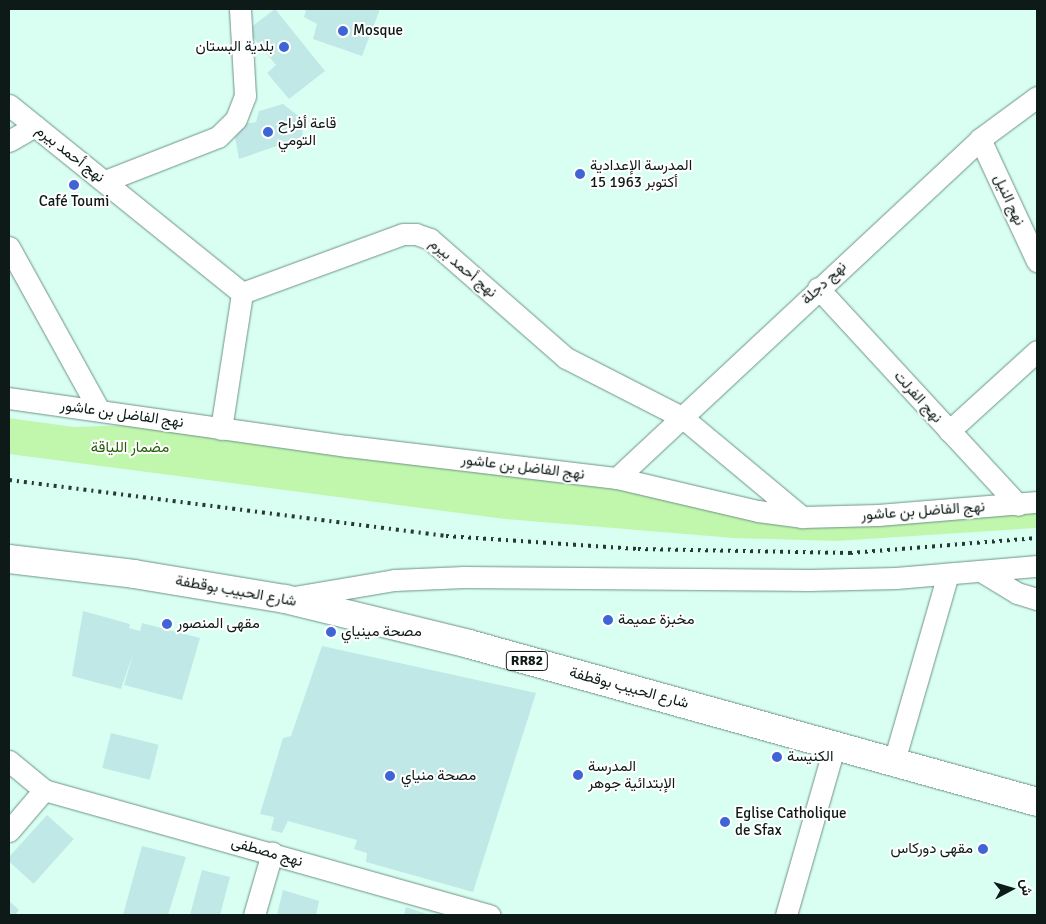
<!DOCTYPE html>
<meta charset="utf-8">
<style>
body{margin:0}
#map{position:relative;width:1046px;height:924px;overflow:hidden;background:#d9fff3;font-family:Signika,Vazirmatn,sans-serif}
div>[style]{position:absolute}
.green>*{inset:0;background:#c1f7ad}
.building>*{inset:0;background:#c0e8e6;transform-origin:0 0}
.roads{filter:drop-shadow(0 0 1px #6f9287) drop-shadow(0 0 1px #6f9287)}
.street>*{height:21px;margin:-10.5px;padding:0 10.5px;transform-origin:10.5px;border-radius:10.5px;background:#fff}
.primary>*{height:28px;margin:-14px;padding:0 14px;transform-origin:14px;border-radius:14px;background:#fff}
.rail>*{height:4px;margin-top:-2px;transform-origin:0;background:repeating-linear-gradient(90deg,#283834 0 2.5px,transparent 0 7.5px)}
.dots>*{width:14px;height:14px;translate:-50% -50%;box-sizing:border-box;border:2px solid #fff;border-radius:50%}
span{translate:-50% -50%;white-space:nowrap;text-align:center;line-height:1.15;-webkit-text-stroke:4px #fff;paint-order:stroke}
.shield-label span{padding:1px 4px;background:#fff;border:1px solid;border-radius:4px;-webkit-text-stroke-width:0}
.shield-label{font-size:14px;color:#0d1a17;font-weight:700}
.poi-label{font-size:15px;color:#0d1a17}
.left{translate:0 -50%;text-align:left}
.right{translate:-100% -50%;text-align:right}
.street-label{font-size:15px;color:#0d1a17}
.park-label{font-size:15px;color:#275e08}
.frame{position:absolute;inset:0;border:10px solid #0d1a17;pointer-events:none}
.north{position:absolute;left:986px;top:864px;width:50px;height:50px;-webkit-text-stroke:4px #fff;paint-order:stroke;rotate:84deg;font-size:14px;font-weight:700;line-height:20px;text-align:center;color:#0d1a17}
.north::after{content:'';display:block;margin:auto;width:18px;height:22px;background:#0d1a17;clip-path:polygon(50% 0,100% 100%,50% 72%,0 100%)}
</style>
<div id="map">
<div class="green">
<i style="clip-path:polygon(9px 418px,74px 427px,131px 425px,329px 454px,635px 490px,718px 511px,1037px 509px,1037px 528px,836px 541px,733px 538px,505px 519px,9px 454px)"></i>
</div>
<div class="building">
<i style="clip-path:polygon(275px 9px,325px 71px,289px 99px,267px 73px,276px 65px,247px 30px)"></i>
<i style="clip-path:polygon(306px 9px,380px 9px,362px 56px,313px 39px,317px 24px,304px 17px)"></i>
<i style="clip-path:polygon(283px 104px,301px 118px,303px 137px,239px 159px,233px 126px,256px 122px,259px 111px)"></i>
<i style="clip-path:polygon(83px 611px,130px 624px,129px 628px,140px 631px,142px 623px,200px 638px,182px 700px,124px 685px,134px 651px,121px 689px,72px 676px)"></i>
<i style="clip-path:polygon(322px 646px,536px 693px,473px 892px,366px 862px,367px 853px,354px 849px,357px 840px,288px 821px,282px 833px,271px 830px,274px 817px,260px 814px,283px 738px,291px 736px)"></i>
<i style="left:111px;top:733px;width:49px;height:36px;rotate:14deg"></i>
<i style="left:47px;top:815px;width:36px;height:60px;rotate:42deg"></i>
<i style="clip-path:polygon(142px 846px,186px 857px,168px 915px,123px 915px)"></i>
<i style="clip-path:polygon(202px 870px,230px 877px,220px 915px,190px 915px)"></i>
<i style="clip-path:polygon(283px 890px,319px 901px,316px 915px,277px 915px)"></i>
<i style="clip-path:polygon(9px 901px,19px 910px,15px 915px,9px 915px)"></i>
<i style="clip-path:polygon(406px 907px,430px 915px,404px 915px)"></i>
</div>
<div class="roads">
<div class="street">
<i style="left:9px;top:105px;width:299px;rotate:38.9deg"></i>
<i style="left:242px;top:293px;width:171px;rotate:-20.1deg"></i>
<i style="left:403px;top:234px;width:13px"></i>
<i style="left:416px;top:234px;width:15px;rotate:20deg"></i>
<i style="left:430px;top:239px;width:181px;rotate:41.2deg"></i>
<i style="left:566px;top:358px;width:131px;rotate:27.1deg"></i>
<i style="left:683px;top:418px;width:155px;rotate:39.8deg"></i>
<i style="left:980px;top:139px;width:135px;rotate:65deg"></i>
<i style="left:9px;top:141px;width:30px;rotate:-30deg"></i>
<i style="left:105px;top:181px;width:121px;rotate:-21.3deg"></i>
<i style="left:218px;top:137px;width:25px;rotate:-45deg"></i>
<i style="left:236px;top:119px;width:25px;rotate:-69deg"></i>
<i style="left:245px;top:96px;width:87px;rotate:-93.3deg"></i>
<i style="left:9px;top:247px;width:186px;rotate:61.1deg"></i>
<i style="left:818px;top:288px;width:295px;rotate:47.3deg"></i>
<i style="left:9px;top:398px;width:342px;rotate:8.1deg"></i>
<i style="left:348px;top:446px;width:271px;rotate:6.8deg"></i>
<i style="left:617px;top:478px;width:145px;rotate:13.2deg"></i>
<i style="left:758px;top:511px;width:44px;rotate:7.8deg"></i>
<i style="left:802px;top:517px;width:76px;rotate:-1.5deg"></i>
<i style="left:878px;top:515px;width:160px;rotate:-4.7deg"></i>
<i style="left:221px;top:429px;width:138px;rotate:-81.2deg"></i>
<i style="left:949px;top:431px;width:119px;rotate:-42.3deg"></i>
<i style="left:617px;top:478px;width:497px;rotate:-43deg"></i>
<i style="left:980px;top:139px;width:71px;rotate:-36.4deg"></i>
<i style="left:981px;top:571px;width:42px;rotate:31.4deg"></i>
<i style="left:1017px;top:593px;width:21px;rotate:17deg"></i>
<i style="left:288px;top:598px;width:108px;rotate:-9.6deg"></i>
<i style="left:394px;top:580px;width:70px;rotate:-2.5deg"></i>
<i style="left:464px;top:577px;width:345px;rotate:0.5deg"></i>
<i style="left:809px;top:580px;width:87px;rotate:-1.3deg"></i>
<i style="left:896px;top:578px;width:142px;rotate:-4.9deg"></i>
<i style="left:9px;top:761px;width:45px;rotate:39.6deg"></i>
<i style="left:894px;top:761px;width:195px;rotate:-73.9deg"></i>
<i style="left:9px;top:831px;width:54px;rotate:-49.5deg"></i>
<i style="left:44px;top:790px;width:463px;rotate:15.7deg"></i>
<i style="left:254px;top:915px;width:65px;rotate:-73.8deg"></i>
<i style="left:786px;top:915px;width:178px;rotate:-74deg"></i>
</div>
<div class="primary">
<i style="left:9px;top:559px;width:126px;rotate:6.8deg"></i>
<i style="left:134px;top:574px;width:153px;rotate:9.4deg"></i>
<i style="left:285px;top:599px;width:189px;rotate:13.7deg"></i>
<i style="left:469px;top:644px;width:590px;rotate:15.54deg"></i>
</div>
</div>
<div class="rail">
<i style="left:9px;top:480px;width:441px;rotate:7.3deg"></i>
<i style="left:446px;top:536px;width:192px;rotate:3.9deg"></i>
<i style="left:638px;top:549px;width:212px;rotate:1.1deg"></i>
<i style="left:850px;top:553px;width:188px;rotate:-4.6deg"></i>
</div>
<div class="dots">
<i style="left:343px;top:31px;background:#3f64d5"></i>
<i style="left:284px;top:47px;background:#3f64d5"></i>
<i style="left:268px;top:132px;background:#3f64d5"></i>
<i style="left:580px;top:174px;background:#3f64d5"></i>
<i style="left:74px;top:185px;background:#3f64d5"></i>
<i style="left:608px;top:620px;background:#3f64d5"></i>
<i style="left:167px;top:624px;background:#3f64d5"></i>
<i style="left:331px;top:632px;background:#3f64d5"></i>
<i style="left:777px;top:757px;background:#3f64d5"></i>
<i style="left:578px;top:775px;background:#3f64d5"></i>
<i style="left:390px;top:776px;background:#3f64d5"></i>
<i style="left:725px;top:822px;background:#3f64d5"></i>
<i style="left:983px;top:849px;background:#3f64d5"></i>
</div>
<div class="shield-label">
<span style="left:527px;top:661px">RR82</span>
</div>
<div class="poi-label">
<span class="left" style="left:353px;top:31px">Mosque</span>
<span class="right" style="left:274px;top:47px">بلدية البستان</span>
<span class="left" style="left:278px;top:132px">قاعة أفراح<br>التومي</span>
<span class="left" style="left:590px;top:174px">المدرسة الإعدادية<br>15 أكتوبر 1963</span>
<span style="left:74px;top:202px">Café Toumi</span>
<span class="left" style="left:618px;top:620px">مخبزة عميمة</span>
<span class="left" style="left:177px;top:624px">مقهى المنصور</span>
<span class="left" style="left:341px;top:632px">مصحة مينياي</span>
<span class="left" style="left:787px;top:757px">الكنيسة</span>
<span class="left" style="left:588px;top:775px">المدرسة<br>الإبتدائية جوهر</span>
<span class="left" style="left:401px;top:776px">مصحة منياي</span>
<span class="left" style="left:735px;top:822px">Eglise Catholique<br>de Sfax</span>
<span class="right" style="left:973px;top:849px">مقهى دوركاس</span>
</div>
<div class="street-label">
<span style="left:70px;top:154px;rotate:38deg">نهج أحمد بيرم</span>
<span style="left:1009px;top:200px;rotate:65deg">نهج النيل</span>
<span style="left:463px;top:268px;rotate:40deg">نهج أحمد بيرم</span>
<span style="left:824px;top:283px;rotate:-43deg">نهج دجلة</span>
<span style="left:918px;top:397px;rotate:48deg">نهج الفرلت</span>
<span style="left:122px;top:414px;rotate:8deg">نهج الفاضل بن عاشور</span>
<span style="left:523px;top:467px;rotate:7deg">نهج الفاضل بن عاشور</span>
<span style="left:923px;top:511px;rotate:-4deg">نهج الفاضل بن عاشور</span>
<span style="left:236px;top:591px;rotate:10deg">شارع الحبيب بوقطفة</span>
<span style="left:629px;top:688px;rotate:15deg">شارع الحبيب بوقطفة</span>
<span style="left:267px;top:852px;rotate:16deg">نهج مصطفى</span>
</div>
<div class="park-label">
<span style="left:130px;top:448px">مضمار اللياقة</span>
</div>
<div class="frame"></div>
<div class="north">ش</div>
</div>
